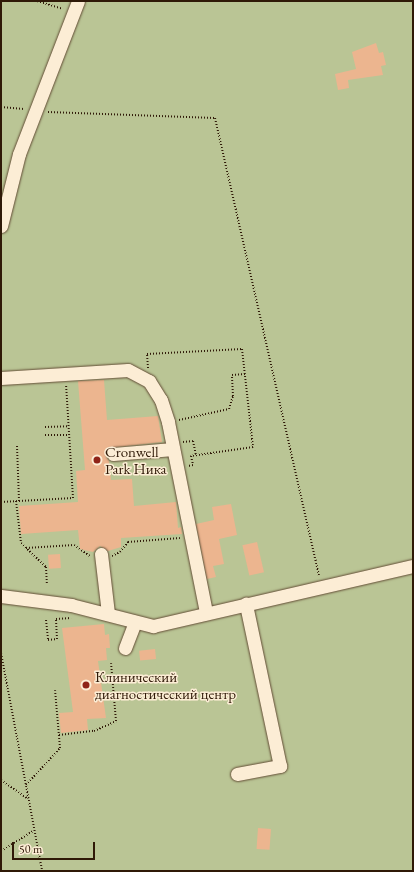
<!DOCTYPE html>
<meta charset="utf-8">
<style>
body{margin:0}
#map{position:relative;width:414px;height:872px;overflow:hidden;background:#fae4be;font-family:"EB Garamond",serif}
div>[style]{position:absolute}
.green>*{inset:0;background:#bac595;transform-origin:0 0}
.building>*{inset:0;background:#ecb58f;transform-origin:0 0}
.path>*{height:2px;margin-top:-1px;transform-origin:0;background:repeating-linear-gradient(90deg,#2f1907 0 1px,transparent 0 3px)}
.roads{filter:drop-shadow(0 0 1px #624c35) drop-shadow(0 0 1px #624c35)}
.minor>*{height:13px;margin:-6.5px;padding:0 6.5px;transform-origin:6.5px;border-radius:6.5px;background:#fcedd5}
.dots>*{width:11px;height:11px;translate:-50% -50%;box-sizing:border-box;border:2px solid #fcedd5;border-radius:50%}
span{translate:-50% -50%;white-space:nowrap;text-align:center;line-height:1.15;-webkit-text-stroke:3px #fcedd5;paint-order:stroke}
.poi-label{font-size:15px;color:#2f1907}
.left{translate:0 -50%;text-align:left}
.frame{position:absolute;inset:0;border:2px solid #2f1907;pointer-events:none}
.scale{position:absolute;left:12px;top:842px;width:83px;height:18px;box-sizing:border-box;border:2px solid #2f1907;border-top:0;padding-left:5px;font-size:12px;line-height:14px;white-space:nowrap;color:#2f1907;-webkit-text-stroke:3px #fcedd5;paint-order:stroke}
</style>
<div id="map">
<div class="green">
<i style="left:1px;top:1px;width:412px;height:870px"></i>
</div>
<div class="building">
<i style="clip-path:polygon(376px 43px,379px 53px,383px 52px,386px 65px,381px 66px,383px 75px,348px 80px,349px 88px,338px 90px,335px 74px,356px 69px,352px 52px)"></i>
<i style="clip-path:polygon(104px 380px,107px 420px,158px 416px,162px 442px,108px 448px,105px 455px,109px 461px,111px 480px,132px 479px,134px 506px,176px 502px,178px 528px,181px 527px,182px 534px,121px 538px,121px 547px,108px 551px,100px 546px,93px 552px,80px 549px,78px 530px,21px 534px,19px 506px,78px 502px,76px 471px,85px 470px,78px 381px)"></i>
<i style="clip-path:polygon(231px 504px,237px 535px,219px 539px,224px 564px,213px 566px,216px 577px,207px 579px,196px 524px,214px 520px,212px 507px)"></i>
<i style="left:257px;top:542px;width:31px;height:15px;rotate:77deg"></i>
<i style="left:60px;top:554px;width:14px;height:12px;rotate:86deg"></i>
<i style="clip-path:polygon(104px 624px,105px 635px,109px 634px,110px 648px,106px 648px,107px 660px,98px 661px,106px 718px,87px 719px,88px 730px,61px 733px,59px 713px,73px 712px,62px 628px)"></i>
<i style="left:155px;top:649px;width:10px;height:16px;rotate:84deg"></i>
<i style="left:258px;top:828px;width:13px;height:21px;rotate:4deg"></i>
</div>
<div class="path">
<i style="left:37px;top:1px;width:27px;rotate:17deg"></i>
<i style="left:1px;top:107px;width:23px;rotate:5deg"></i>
<i style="left:48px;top:112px;width:167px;rotate:2.1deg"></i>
<i style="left:215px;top:118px;width:470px;rotate:77.2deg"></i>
<i style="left:148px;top:368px;width:14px;rotate:-94deg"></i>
<i style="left:147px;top:354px;width:95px;rotate:-3deg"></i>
<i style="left:242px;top:349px;width:99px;rotate:83.6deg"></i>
<i style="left:253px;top:447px;width:63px;rotate:171.7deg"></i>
<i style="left:191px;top:456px;width:9px;rotate:77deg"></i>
<i style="left:193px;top:465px;width:5px;rotate:169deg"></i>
<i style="left:179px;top:420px;width:51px;rotate:-12.4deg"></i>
<i style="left:229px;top:409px;width:14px;rotate:-73deg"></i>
<i style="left:233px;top:396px;width:21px;rotate:-93deg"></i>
<i style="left:232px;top:375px;width:13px;rotate:-4deg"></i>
<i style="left:45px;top:427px;width:24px;rotate:-2deg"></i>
<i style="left:45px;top:435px;width:24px"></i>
<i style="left:183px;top:442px;width:10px;rotate:-6deg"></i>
<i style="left:193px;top:441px;width:14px;rotate:78deg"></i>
<i style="left:17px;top:446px;width:55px;rotate:87.9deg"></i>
<i style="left:16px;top:501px;width:42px;rotate:83.2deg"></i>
<i style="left:21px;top:543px;width:35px;rotate:44deg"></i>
<i style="left:46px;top:567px;width:18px;rotate:87deg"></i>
<i style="left:1px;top:502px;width:72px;rotate:-3.2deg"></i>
<i style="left:73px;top:498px;width:113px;rotate:-93.5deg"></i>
<i style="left:26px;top:548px;width:48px;rotate:-3.6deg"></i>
<i style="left:74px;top:545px;width:19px;rotate:35deg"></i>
<i style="left:112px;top:556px;width:9px;rotate:-27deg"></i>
<i style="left:120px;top:552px;width:13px;rotate:-51deg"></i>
<i style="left:128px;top:542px;width:52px;rotate:-4.4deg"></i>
<i style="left:46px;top:620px;width:20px;rotate:84deg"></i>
<i style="left:48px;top:640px;width:9px;rotate:-6deg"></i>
<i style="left:57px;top:639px;width:20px;rotate:-93deg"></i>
<i style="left:56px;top:619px;width:15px;rotate:-4deg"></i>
<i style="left:1px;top:653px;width:222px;rotate:79.3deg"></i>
<i style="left:59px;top:735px;width:35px;rotate:-7deg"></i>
<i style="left:94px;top:731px;width:24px;rotate:-24deg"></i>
<i style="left:116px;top:721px;width:58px;rotate:-94.9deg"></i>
<i style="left:1px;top:780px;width:33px;rotate:35deg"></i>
<i style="left:26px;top:785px;width:50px;rotate:-47.4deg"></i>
<i style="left:60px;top:748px;width:58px;rotate:-94.9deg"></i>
<i style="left:1px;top:851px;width:39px;rotate:-32deg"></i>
</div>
<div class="roads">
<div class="minor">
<i style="left:1px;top:226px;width:74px;rotate:-76deg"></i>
<i style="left:19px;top:154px;width:164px;rotate:-68.9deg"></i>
<i style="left:1px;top:378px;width:127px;rotate:-3.6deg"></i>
<i style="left:128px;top:370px;width:24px;rotate:28deg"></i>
<i style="left:149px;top:381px;width:22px;rotate:58deg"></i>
<i style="left:161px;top:400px;width:23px;rotate:72deg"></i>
<i style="left:168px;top:422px;width:195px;rotate:78.7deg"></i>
<i style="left:113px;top:454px;width:60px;rotate:-4.8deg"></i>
<i style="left:101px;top:554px;width:60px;rotate:83.3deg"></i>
<i style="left:1px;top:596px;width:71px;rotate:7.3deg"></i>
<i style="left:71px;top:605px;width:85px;rotate:14.4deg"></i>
<i style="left:153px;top:626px;width:267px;rotate:-13deg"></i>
<i style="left:125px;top:648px;width:28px;rotate:-69deg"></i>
<i style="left:237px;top:774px;width:44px;rotate:-10.5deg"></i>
<i style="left:280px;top:766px;width:166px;rotate:-101.9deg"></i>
</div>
</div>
<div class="dots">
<i style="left:97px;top:460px;background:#8f2418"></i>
<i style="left:86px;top:685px;background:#8f2418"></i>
</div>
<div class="poi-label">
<span class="left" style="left:105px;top:460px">Cronwell<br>Park Ника</span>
<span class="left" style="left:95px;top:685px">Клинический<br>диагностический центр</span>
</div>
<div class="frame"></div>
<div class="scale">50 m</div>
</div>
